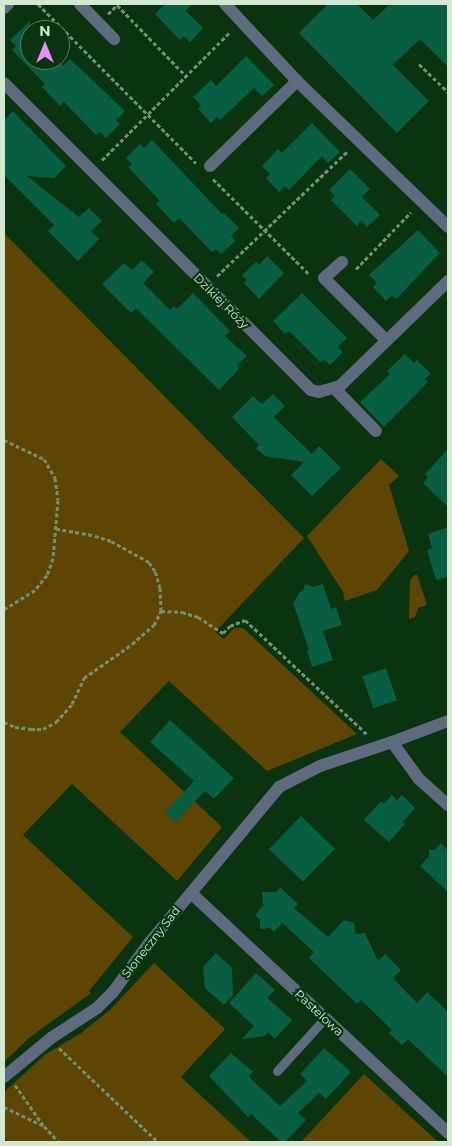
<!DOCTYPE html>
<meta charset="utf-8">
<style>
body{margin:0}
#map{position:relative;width:452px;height:1146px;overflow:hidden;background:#0a340f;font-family:Montserrat,sans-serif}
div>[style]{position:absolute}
.green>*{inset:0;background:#5e4503}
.building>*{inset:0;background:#075e43;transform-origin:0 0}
.path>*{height:3px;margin-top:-1.5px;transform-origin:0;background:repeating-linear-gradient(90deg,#729174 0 4px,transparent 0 6.5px)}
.lane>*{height:9px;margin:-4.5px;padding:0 4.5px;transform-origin:4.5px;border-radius:4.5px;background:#606a7f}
.street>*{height:12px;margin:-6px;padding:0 6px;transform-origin:6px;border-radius:6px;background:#606a7f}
span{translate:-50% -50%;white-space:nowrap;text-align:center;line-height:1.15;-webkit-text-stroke:4.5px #0a340f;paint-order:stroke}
.street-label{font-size:12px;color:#d2e8d1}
.frame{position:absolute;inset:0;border:5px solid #d2e8d1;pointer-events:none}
.north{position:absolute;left:20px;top:20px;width:50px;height:50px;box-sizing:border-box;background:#0a340f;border:1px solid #5a7c5d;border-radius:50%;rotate:0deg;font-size:14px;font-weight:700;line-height:20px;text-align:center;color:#d2e8d1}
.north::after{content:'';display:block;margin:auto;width:18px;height:22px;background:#ef8bf6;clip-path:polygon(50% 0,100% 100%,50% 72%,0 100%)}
</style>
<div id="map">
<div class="green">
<i style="clip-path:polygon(4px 233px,304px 538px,215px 632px,224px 639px,234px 628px,243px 628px,357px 734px,267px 771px,169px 681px,120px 732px,222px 827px,177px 881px,72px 784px,23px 835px,133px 937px,89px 991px,91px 993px,29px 1038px,4px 1062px)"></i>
<i style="clip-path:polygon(381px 459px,399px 476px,389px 485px,409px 551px,377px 590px,345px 601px,343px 592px,307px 536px)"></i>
<i style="clip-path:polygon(417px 574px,427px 605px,418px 608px,415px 617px,409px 619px,410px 581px,413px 576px)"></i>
<i style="clip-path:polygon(154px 963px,225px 1029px,181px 1077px,251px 1142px,8px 1142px,4px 1138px,4px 1094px,6px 1090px,46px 1054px,81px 1033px,110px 1010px)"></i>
<i style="clip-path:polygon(364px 1074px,438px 1142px,301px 1142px)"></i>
</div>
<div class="building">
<i style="clip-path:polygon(165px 4px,192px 4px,186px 11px,203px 28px,190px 42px,184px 36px,180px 40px,155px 14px)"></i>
<i style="clip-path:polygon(328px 4px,357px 4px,373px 20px,390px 4px,448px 4px,448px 67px,420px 39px,393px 65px,429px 101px,397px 133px,299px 33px)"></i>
<i style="clip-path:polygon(30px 21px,30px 60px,57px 60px,63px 66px,70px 59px,125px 111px,116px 120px,120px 124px,106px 138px,100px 132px,96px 135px,64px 102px,60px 106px,42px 87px,45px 84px,12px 50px,16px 46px,10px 40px)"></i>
<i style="clip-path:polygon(246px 56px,274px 85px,262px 96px,254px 88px,220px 120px,217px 117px,211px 123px,198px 109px,201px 105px,193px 97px,211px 80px,216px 86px)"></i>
<i style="clip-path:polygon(13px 111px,66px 166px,54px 178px,27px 176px,79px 217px,89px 208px,102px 221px,91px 231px,99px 239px,78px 261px,48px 231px,54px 225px,4px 175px,4px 120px)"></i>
<i style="clip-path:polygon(312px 123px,340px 152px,328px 163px,322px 156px,289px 190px,285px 186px,279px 192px,266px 178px,270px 174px,262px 166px,278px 149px,282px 153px)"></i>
<i style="clip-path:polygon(152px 140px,222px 214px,224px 213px,239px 228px,231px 236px,235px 241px,221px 254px,216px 249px,212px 252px,179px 218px,174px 223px,156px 204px,160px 201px,128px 167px,132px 164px,126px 158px,140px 144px,144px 148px)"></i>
<i style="clip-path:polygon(350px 169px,370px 189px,362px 197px,380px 215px,367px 227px,361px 221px,357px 226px,331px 200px,335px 196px,329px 190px)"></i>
<i style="clip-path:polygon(418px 230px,440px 253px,396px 299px,392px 295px,386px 301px,373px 287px,377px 283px,369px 275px)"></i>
<i style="clip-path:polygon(267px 256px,284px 273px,259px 299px,244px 283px,247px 280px,242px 275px,256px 262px,259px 265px)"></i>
<i style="clip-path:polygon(142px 260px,154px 272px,143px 283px,170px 310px,174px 306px,177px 309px,193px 293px,230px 331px,225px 336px,247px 356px,238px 364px,238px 370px,219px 390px,136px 308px,131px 313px,102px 284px,124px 263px,132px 270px)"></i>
<i style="clip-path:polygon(302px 293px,347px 338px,338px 347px,343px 352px,330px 365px,324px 359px,320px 362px,289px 331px,285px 334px,273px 321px)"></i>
<i style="clip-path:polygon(405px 354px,414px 363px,417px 360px,431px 374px,425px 379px,428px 382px,384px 427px,360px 402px,390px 374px,387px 371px)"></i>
<i style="clip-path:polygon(273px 394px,285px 406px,274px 417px,312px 454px,319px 446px,341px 468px,312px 496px,291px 475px,304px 462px,265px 456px,256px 448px,259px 445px,232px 417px,253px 396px,262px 404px)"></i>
<i style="clip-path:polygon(448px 449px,448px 507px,423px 483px,428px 477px,425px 474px)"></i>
<i style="clip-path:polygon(448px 527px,448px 577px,436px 580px,427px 550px,432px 548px,428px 534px)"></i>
<i style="clip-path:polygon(305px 584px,314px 587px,323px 584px,331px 609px,336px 607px,342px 625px,323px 631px,333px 660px,312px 667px,307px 651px,309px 650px,293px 603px,300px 592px,303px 591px)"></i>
<i style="left:386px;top:668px;width:34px;height:25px;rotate:71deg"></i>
<i style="clip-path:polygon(170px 720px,234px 778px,214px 799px,205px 791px,175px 822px,165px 812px,194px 781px,150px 742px)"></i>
<i style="clip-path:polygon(392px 795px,397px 800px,402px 795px,415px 808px,403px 822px,405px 824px,389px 842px,364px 820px,381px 801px,384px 804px)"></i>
<i style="left:301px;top:816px;width:47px;height:46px;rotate:44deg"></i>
<i style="clip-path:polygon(441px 843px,448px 851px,448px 892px,420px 866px,429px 856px,429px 850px,435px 850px)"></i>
<i style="clip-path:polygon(280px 887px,298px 904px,294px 908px,328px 937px,344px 920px,354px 923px,356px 934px,365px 933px,378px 961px,385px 954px,401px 970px,393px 978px,417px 1003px,427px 992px,448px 1012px,448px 1077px,408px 1039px,402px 1045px,389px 1033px,392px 1030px,361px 1000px,357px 1004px,309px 958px,314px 952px,282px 923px,274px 932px,270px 928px,260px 929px,260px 920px,255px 915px,263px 906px,262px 892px,276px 892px)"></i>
<i style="clip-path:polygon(216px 953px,232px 968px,233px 995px,224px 1005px,205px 988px,203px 967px)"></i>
<i style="clip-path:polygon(256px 973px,275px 990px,267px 998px,292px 1020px,275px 1039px,268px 1032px,265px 1036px,242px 1039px,254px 1026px,229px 1003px)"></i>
<i style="clip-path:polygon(324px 1048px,351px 1072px,326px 1099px,319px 1093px,298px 1113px,306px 1120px,285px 1142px,281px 1142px,251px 1114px,248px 1117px,209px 1076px,231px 1053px,253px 1072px,249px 1077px,280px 1106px,307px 1081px,300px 1074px)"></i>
</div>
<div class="path">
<i style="left:38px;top:4px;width:224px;rotate:45.2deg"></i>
<i style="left:117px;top:5px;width:99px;rotate:45.8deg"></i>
<i style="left:108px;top:14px;width:14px;rotate:-45deg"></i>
<i style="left:419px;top:64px;width:40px;rotate:44deg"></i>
<i style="left:102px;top:160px;width:181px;rotate:-45deg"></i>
<i style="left:213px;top:179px;width:136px;rotate:44.7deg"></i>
<i style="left:356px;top:269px;width:79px;rotate:-46deg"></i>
<i style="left:217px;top:276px;width:181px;rotate:-43.7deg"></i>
<i style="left:4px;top:440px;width:44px;rotate:25.4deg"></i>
<i style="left:44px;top:459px;width:22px;rotate:60deg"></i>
<i style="left:55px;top:478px;width:22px;rotate:82deg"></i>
<i style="left:58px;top:500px;width:58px;rotate:94.9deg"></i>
<i style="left:53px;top:558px;width:18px;rotate:109deg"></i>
<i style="left:47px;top:575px;width:19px;rotate:129deg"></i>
<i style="left:35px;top:590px;width:36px;rotate:148deg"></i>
<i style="left:161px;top:611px;width:21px;rotate:3deg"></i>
<i style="left:182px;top:612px;width:17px;rotate:17deg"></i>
<i style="left:198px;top:617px;width:30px;rotate:33deg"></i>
<i style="left:223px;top:633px;width:10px;rotate:-45deg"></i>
<i style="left:230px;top:626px;width:16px;rotate:-22deg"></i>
<i style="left:245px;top:620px;width:168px;rotate:43.1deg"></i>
<i style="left:4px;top:722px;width:12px;rotate:24deg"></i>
<i style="left:15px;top:727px;width:16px;rotate:7deg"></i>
<i style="left:31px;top:729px;width:12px"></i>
<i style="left:43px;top:729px;width:15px;rotate:-28deg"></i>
<i style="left:56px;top:722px;width:24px;rotate:-48deg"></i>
<i style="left:72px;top:704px;width:29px;rotate:-65deg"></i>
<i style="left:84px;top:678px;width:59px;rotate:-35.3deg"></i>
<i style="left:132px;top:644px;width:29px;rotate:-41deg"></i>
<i style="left:154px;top:625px;width:16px;rotate:-63deg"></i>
<i style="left:161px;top:611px;width:23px;rotate:-92deg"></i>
<i style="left:160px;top:588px;width:18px;rotate:-106deg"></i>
<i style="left:155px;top:571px;width:11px;rotate:-124deg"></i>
<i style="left:149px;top:562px;width:43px;rotate:-151.1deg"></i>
<i style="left:111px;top:541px;width:20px;rotate:-162deg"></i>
<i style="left:92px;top:535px;width:36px;rotate:-170deg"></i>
<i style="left:59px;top:1048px;width:137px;rotate:43.5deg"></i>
<i style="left:15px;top:1085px;width:49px;rotate:55deg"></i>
<i style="left:4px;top:1107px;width:44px;rotate:25.4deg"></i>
<i style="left:44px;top:1126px;width:22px;rotate:47deg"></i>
</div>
<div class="lane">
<i style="left:277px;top:1071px;width:72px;rotate:-47.8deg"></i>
</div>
<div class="street">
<i style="left:80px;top:4px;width:49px;rotate:45.8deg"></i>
<i style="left:225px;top:4px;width:105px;rotate:46.9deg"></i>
<i style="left:297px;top:81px;width:210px;rotate:44deg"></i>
<i style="left:4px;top:8px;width:6px;rotate:-45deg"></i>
<i style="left:4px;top:83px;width:434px;rotate:45deg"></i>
<i style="left:311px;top:390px;width:8px;rotate:14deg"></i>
<i style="left:319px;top:392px;width:22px;rotate:-16deg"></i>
<i style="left:340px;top:386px;width:151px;rotate:-44.2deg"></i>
<i style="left:210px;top:166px;width:122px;rotate:-44.3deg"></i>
<i style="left:342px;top:262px;width:24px;rotate:138deg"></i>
<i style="left:324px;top:278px;width:88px;rotate:45deg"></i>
<i style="left:334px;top:388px;width:60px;rotate:45.7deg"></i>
<i style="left:448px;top:721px;width:60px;rotate:159.4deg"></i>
<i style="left:392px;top:742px;width:46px;rotate:53.9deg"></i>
<i style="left:419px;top:779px;width:39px;rotate:42deg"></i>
<i style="left:191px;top:893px;width:352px;rotate:43deg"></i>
<i style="left:4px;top:1077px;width:61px;rotate:-39.7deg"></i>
<i style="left:51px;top:1038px;width:55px;rotate:-33.1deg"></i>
<i style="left:97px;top:1008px;width:23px;rotate:-45deg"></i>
<i style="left:113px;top:992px;width:62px;rotate:-53.5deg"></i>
<i style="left:150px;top:942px;width:202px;rotate:-50.2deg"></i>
<i style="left:279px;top:787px;width:46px;rotate:-27.1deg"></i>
<i style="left:320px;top:766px;width:76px;rotate:-18.4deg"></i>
</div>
<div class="street-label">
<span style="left:221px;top:301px;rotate:45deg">Dzikiej Róży</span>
<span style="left:151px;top:942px;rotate:-52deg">Słoneczny Sad</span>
<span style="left:319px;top:1013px;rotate:43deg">Pastelowa</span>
</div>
<div class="frame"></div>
<div class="north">N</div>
</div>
